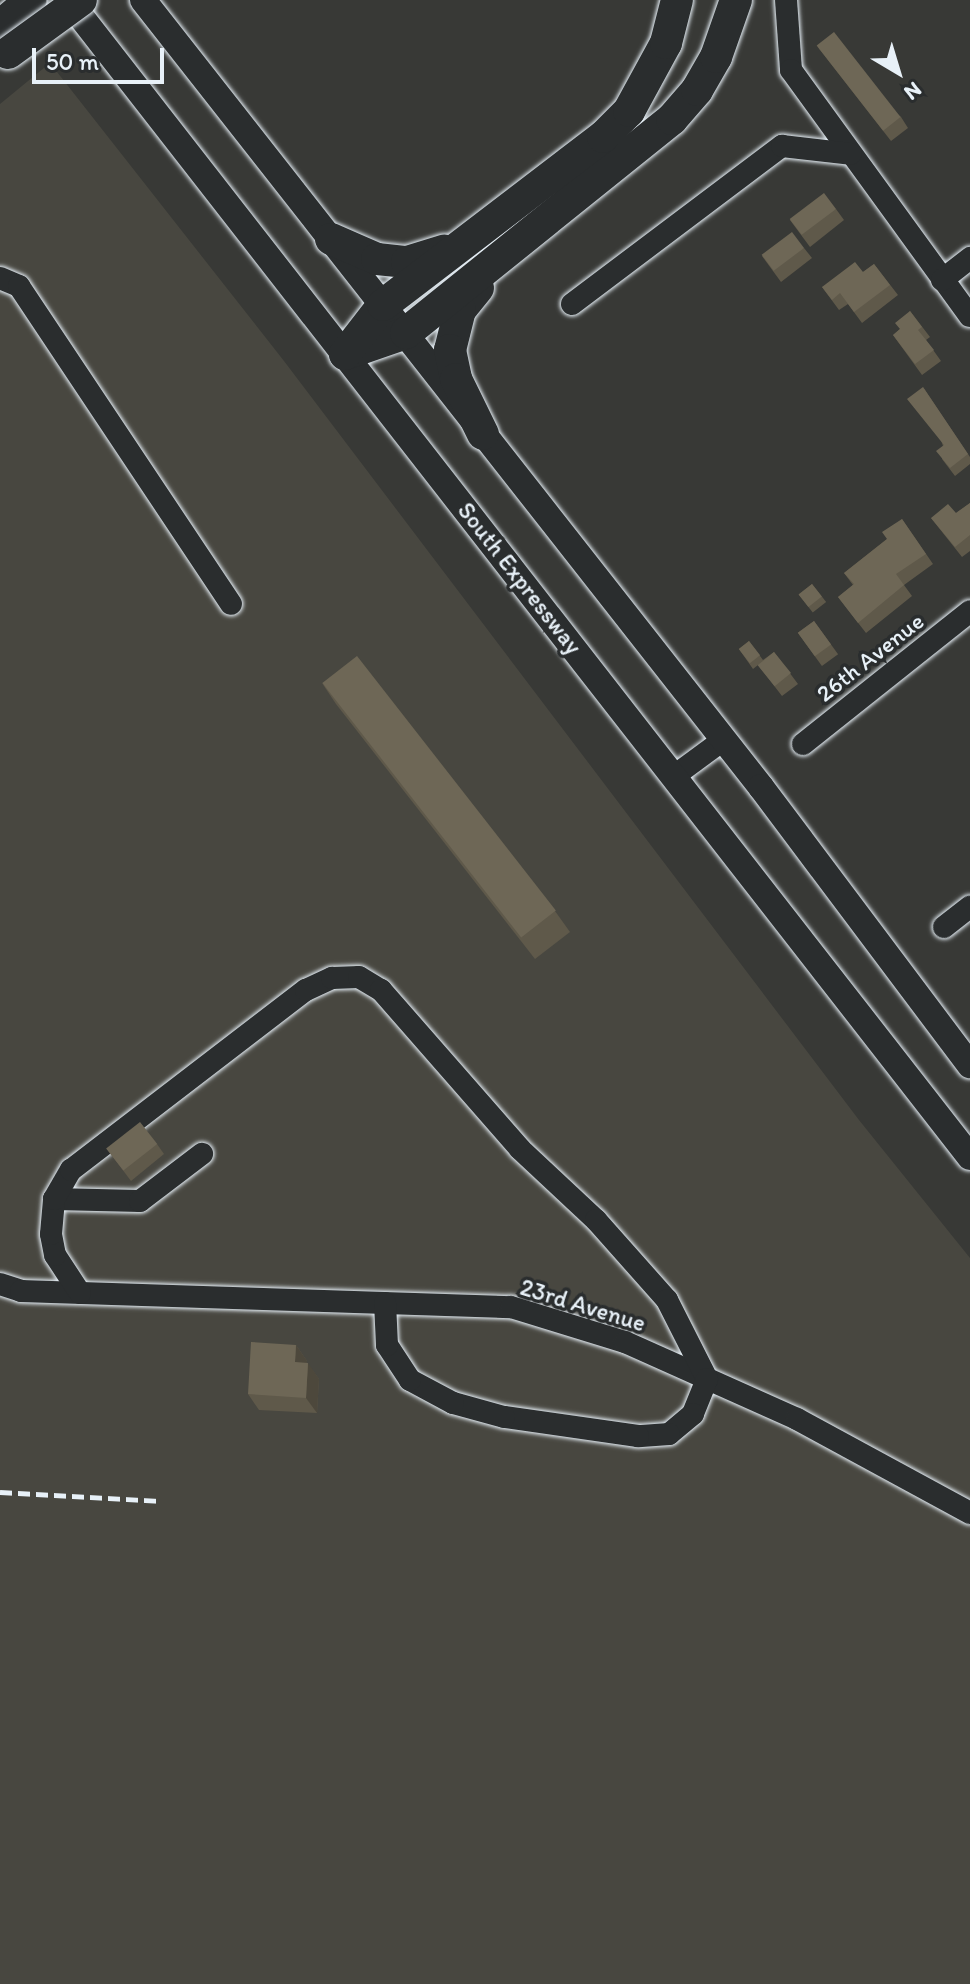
<!DOCTYPE html>
<style>
body{margin:0}
#map{position:relative;width:970px;height:1984px;overflow:hidden;background:#383936;font-family:Itim,sans-serif}
div>[style]{position:absolute}
.built>*{inset:0;background:#484740}
.roads{filter:drop-shadow(0 0 2px #e8f1f8) drop-shadow(0 0 2px #e8f1f8)}
.minor>*{height:22px;margin:-11px;padding:0 11px;transform-origin:11px;border-radius:11px;background:#2a2d2e}
.major>*{height:26px;margin:-13px;padding:0 13px;transform-origin:13px;border-radius:13px;background:#2a2d2e}
.highway>*{height:32px;margin:-16px;padding:0 16px;transform-origin:16px;border-radius:16px;background:#2a2d2e}
.rail>*{height:5px;margin-top:-2.5px;transform-origin:0;background:repeating-linear-gradient(90deg,#e8f1f8 0 12px,transparent 0 18px)}
.bridges{filter:drop-shadow(0 0 2px #e8f1f8) drop-shadow(0 0 2px #e8f1f8)}
.highway-bridge>*{height:32px;margin:-16px;padding:0 16px;transform-origin:16px;border-radius:16px;background:#2a2d2e}
.wall>*{inset:0;background:#5f594a;transform-origin:0 0}
.shaded-wall>*{inset:0;background:#4d483c}
.building>*{inset:0;background:#6e6756;transform-origin:0 0}
span{translate:-50% -50%;white-space:nowrap;text-align:center;line-height:1.15;-webkit-text-stroke:7px #2a2d2e;paint-order:stroke}
.street-label{font-size:24px;color:#e8f1f8}
.north{position:absolute;left:858px;top:32px;width:80px;height:80px;-webkit-text-stroke:6px #2a2d2e;paint-order:stroke;rotate:142deg;font-size:22px;font-weight:700;line-height:32px;text-align:center;color:#e8f1f8}
.north::after{content:'';display:block;margin:auto;width:28px;height:36px;background:#e8f1f8;clip-path:polygon(50% 0,100% 100%,50% 72%,0 100%)}
.scale{position:absolute;left:32px;top:48px;width:132px;height:36px;box-sizing:border-box;border:4px solid #e8f1f8;border-top:0;padding-left:10px;font-size:24px;line-height:28px;white-space:nowrap;color:#e8f1f8;-webkit-text-stroke:6px #2a2d2e;paint-order:stroke}
</style>
<div id="map">
<div class="built">
<i style="clip-path:polygon(50px 63px,284px 361px,859px 1120px,970px 1258px,970px 1984px,0 1984px,0 104px)"></i>
</div>
<div class="roads">
<div class="minor">
<i style="left:786px;top:0;width:70px;rotate:85.9deg"></i>
<i style="left:791px;top:70px;width:304px;rotate:54deg"></i>
<i style="left:0;top:278px;width:21px;rotate:23deg"></i>
<i style="left:19px;top:286px;width:382px;rotate:56.3deg"></i>
<i style="left:942px;top:280px;width:36px;rotate:-38deg"></i>
<i style="left:572px;top:304px;width:263px;rotate:-37deg"></i>
<i style="left:782px;top:146px;width:69px;rotate:6.6deg"></i>
<i style="left:803px;top:744px;width:213px;rotate:-38.5deg"></i>
<i style="left:674px;top:776px;width:61px;rotate:-36.3deg"></i>
<i style="left:944px;top:927px;width:33px;rotate:-38deg"></i>
<i style="left:54px;top:1199px;width:86px;rotate:1.3deg"></i>
<i style="left:140px;top:1201px;width:78px;rotate:-37.2deg"></i>
<i style="left:0;top:1284px;width:22px;rotate:18deg"></i>
<i style="left:21px;top:1291px;width:490px;rotate:1.9deg"></i>
<i style="left:511px;top:1307px;width:119px;rotate:17.1deg"></i>
<i style="left:625px;top:1342px;width:188px;rotate:24.1deg"></i>
<i style="left:797px;top:1419px;width:197px;rotate:28.5deg"></i>
<i style="left:80px;top:1293px;width:45px;rotate:-123.3deg"></i>
<i style="left:55px;top:1255px;width:21px;rotate:-101deg"></i>
<i style="left:51px;top:1234px;width:35px;rotate:-85deg"></i>
<i style="left:54px;top:1199px;width:34px;rotate:-60deg"></i>
<i style="left:71px;top:1170px;width:296px;rotate:-37.5deg"></i>
<i style="left:306px;top:990px;width:29px;rotate:-25deg"></i>
<i style="left:332px;top:978px;width:27px;rotate:-2deg"></i>
<i style="left:359px;top:977px;width:26px;rotate:31deg"></i>
<i style="left:381px;top:990px;width:211px;rotate:48.8deg"></i>
<i style="left:520px;top:1149px;width:104px;rotate:43.1deg"></i>
<i style="left:596px;top:1220px;width:107px;rotate:48.4deg"></i>
<i style="left:667px;top:1300px;width:89px;rotate:63.1deg"></i>
<i style="left:707px;top:1379px;width:38px;rotate:112deg"></i>
<i style="left:693px;top:1414px;width:31px;rotate:140deg"></i>
<i style="left:669px;top:1434px;width:31px;rotate:176deg"></i>
<i style="left:638px;top:1436px;width:135px;rotate:-171.9deg"></i>
<i style="left:504px;top:1417px;width:53px;rotate:-164.6deg"></i>
<i style="left:453px;top:1403px;width:49px;rotate:-151.9deg"></i>
<i style="left:410px;top:1380px;width:42px;rotate:-123.3deg"></i>
<i style="left:387px;top:1345px;width:42px;rotate:-92.7deg"></i>
</div>
<div class="major">
<i style="left:68px;top:0;width:1467px;rotate:52.06deg"></i>
<i style="left:143px;top:0;width:1001px;rotate:51.86deg"></i>
<i style="left:761px;top:787px;width:348px;rotate:53.1deg"></i>
</div>
<div class="highway">
<i style="left:0;top:26px;width:40px;rotate:-40deg"></i>
<i style="left:331px;top:239px;width:50px;rotate:23.5deg"></i>
<i style="left:377px;top:259px;width:30px;rotate:6deg"></i>
<i style="left:407px;top:262px;width:39px;rotate:-17deg"></i>
<i style="left:478px;top:288px;width:28px;rotate:129deg"></i>
<i style="left:460px;top:310px;width:41px;rotate:104deg"></i>
<i style="left:450px;top:350px;width:30px;rotate:78deg"></i>
<i style="left:456px;top:379px;width:61px;rotate:63.9deg"></i>
<i style="left:345px;top:354px;width:65px;rotate:-19deg"></i>
<i style="left:406px;top:333px;width:341px;rotate:-38.8deg"></i>
<i style="left:672px;top:119px;width:38px;rotate:-49deg"></i>
<i style="left:697px;top:90px;width:38px;rotate:-60deg"></i>
<i style="left:716px;top:57px;width:60px;rotate:-70.7deg"></i>
<i style="left:345px;top:354px;width:62px;rotate:-52.2deg"></i>
<i style="left:383px;top:305px;width:277px;rotate:-37.4deg"></i>
<i style="left:603px;top:137px;width:37px;rotate:-45deg"></i>
<i style="left:629px;top:111px;width:77px;rotate:-61.4deg"></i>
<i style="left:666px;top:43px;width:44px;rotate:-75.7deg"></i>
</div>
</div>
<div class="rail">
<i style="left:0;top:1492px;width:159px;rotate:3.2deg"></i>
</div>
<div class="bridges">
<div class="highway-bridge">
<i style="left:8px;top:53px;width:90px;rotate:-36deg"></i>
</div>
</div>
<div class="wall">
<i style="clip-path:polygon(817px 46px,901px 117px,908px 128px,891px 141px)"></i>
<i style="clip-path:polygon(836px 209px,844px 220px,810px 247px,790px 220px)"></i>
<i style="clip-path:polygon(804px 248px,812px 258px,781px 282px,762px 256px)"></i>
<i style="clip-path:polygon(874px 264px,898px 295px,862px 323px,848px 304px,839px 310px,822px 287px,863px 272px)"></i>
<i style="clip-path:polygon(910px 311px,930px 337px,926px 340px,941px 361px,922px 375px,893px 335px,900px 329px)"></i>
<i style="clip-path:polygon(923px 387px,970px 457px,970px 464px,955px 476px,942px 459px,943px 446px)"></i>
<i style="clip-path:polygon(970px 503px,970px 551px,962px 557px,931px 518px,956px 513px)"></i>
<i style="clip-path:polygon(902px 519px,933px 564px,904px 585px,912px 596px,866px 633px,838px 597px,853px 585px,844px 573px,887px 539px)"></i>
<i style="left:812px;top:584px;width:23px;height:17px;rotate:52deg"></i>
<i style="left:814px;top:621px;width:41px;height:20px;rotate:54deg"></i>
<i style="clip-path:polygon(749px 641px,763px 660px,774px 652px,798px 684px,782px 696px,758px 665px,753px 669px,739px 649px)"></i>
<i style="clip-path:polygon(322px 683px,555px 911px,570px 932px,535px 959px,336px 704px)"></i>
<i style="clip-path:polygon(157px 1144px,164px 1154px,131px 1181px,107px 1149px)"></i>
<i style="clip-path:polygon(296px 1345px,307px 1361px,307px 1363px,319px 1379px,317px 1413px,259px 1410px,248px 1394px)"></i>
</div>
<div class="shaded-wall">
<i style="clip-path:polygon(296px 1345px,307px 1361px,306px 1378px,295px 1362px)"></i>
<i style="clip-path:polygon(308px 1363px,319px 1379px,317px 1413px,306px 1398px)"></i>
</div>
<div class="building">
<i style="left:834px;top:32px;width:108px;height:22px;rotate:52deg"></i>
<i style="left:824px;top:193px;width:20px;height:43px;rotate:53deg"></i>
<i style="left:792px;top:232px;width:20px;height:38px;rotate:53deg"></i>
<i style="clip-path:polygon(855px 262px,863px 272px,874px 264px,890px 285px,854px 312px,840px 293px,832px 300px,822px 287px)"></i>
<i style="clip-path:polygon(910px 311px,922px 327px,918px 330px,934px 350px,915px 364px,893px 335px,900px 329px,895px 323px)"></i>
<i style="clip-path:polygon(923px 387px,968px 454px,950px 468px,936px 451px,944px 445px,907px 399px)"></i>
<i style="clip-path:polygon(970px 503px,970px 535px,955px 547px,931px 518px,948px 504px,956px 513px)"></i>
<i style="clip-path:polygon(902px 519px,926px 554px,896px 574px,904px 585px,858px 623px,838px 597px,854px 584px,844px 573px,887px 539px,882px 532px)"></i>
<i style="left:812px;top:584px;width:16px;height:17px;rotate:52deg"></i>
<i style="left:814px;top:621px;width:29px;height:20px;rotate:54deg"></i>
<i style="left:749px;top:641px;width:18px;height:13px;rotate:52deg"></i>
<i style="left:774px;top:652px;width:27px;height:21px;rotate:51deg"></i>
<i style="left:357px;top:656px;width:323px;height:44px;rotate:52deg"></i>
<i style="left:140px;top:1122px;width:28px;height:43px;rotate:52deg"></i>
<i style="clip-path:polygon(251px 1342px,296px 1345px,295px 1362px,308px 1363px,306px 1398px,248px 1394px)"></i>
</div>
<div class="street-label">
<span style="left:520px;top:578px;rotate:52deg">South Expressway</span>
<span style="left:870px;top:657px;rotate:-38deg">26th Avenue</span>
<span style="left:583px;top:1305px;rotate:17deg">23rd Avenue</span>
</div>
<div class="north">N</div>
<div class="scale">50 m</div>
</div>
